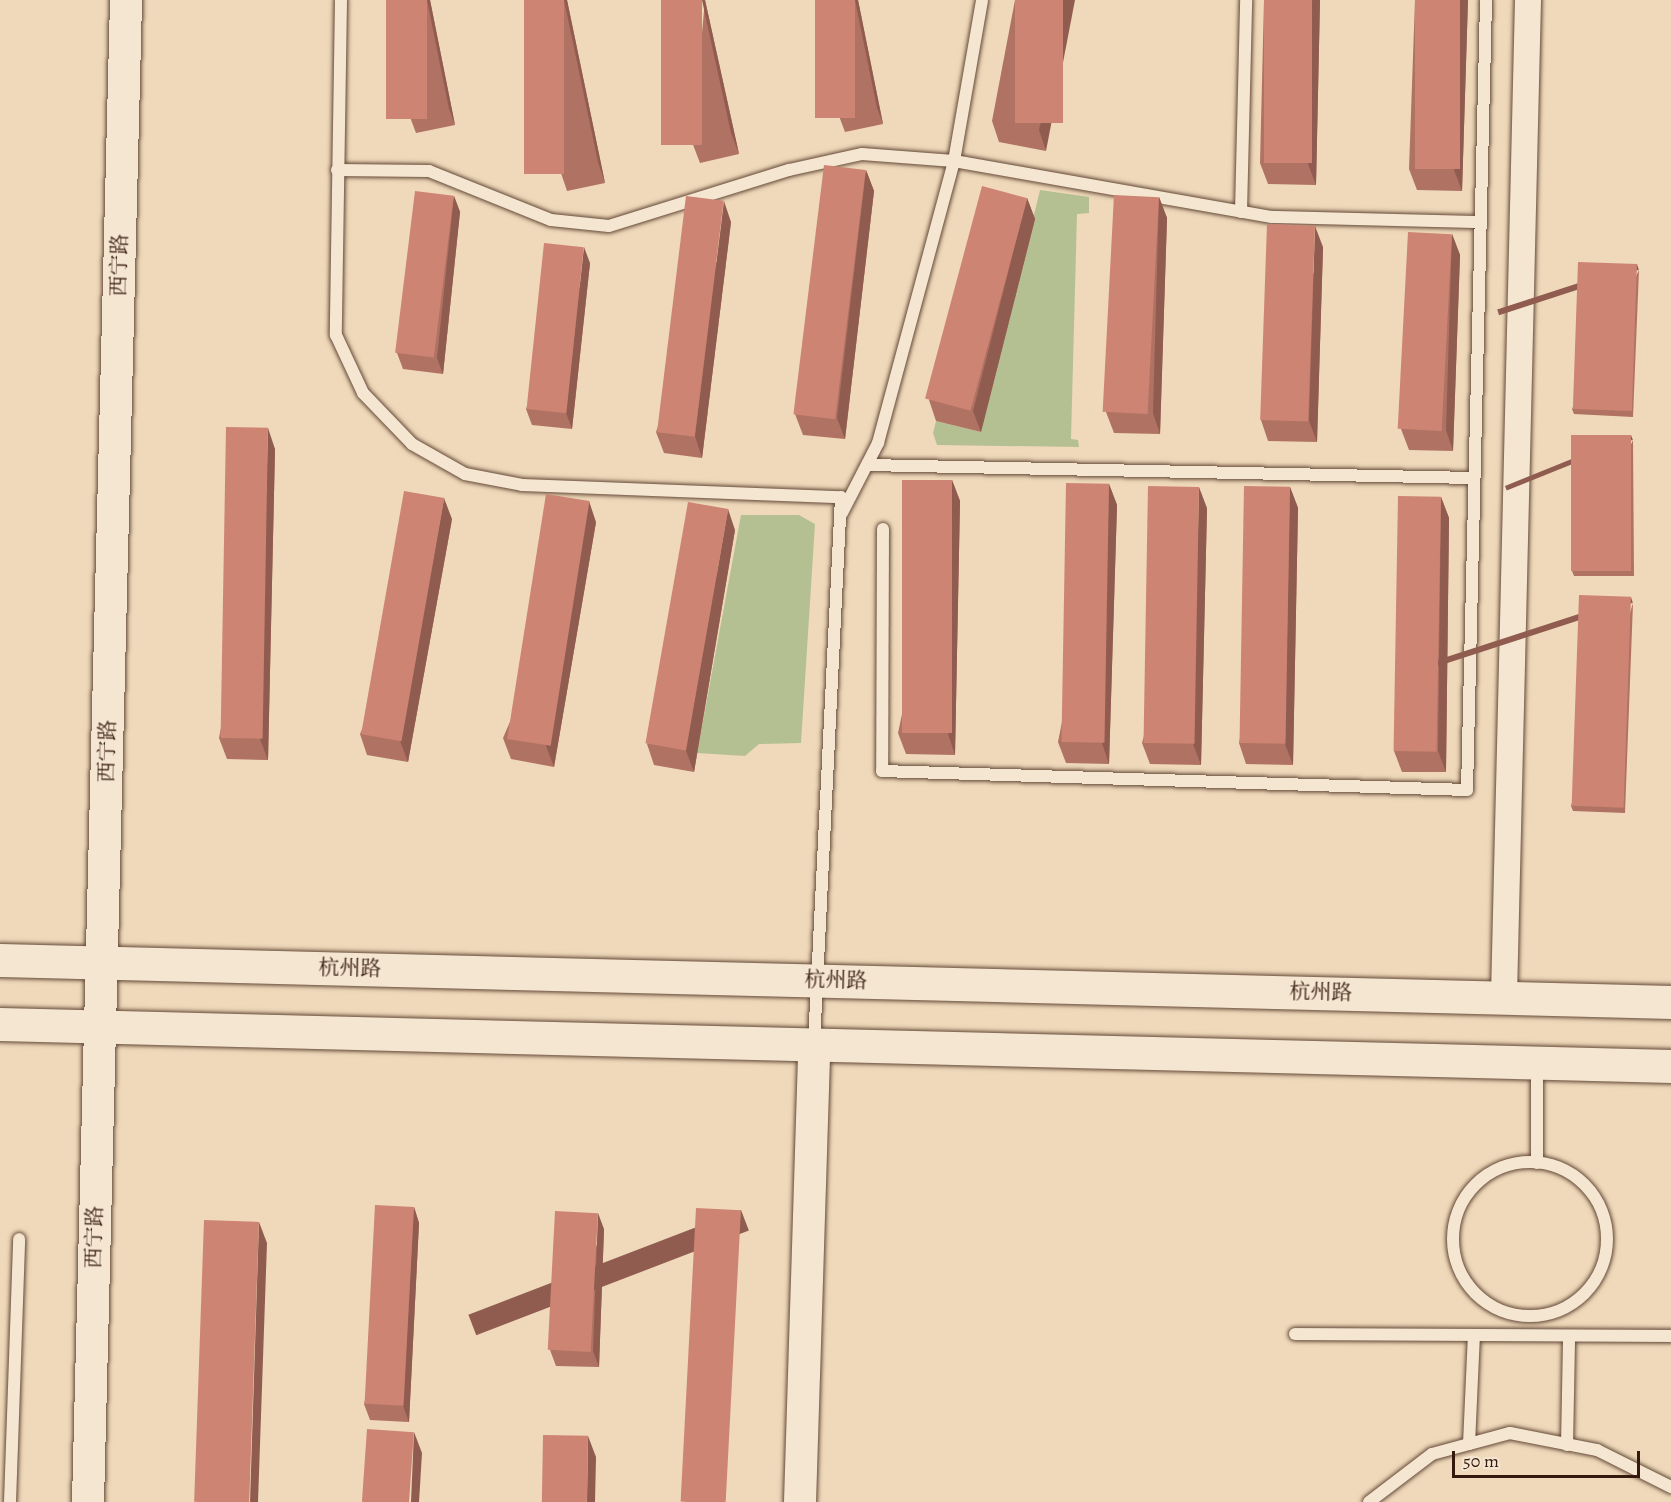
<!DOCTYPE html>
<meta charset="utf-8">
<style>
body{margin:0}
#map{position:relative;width:1671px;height:1502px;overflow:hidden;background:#efd9ba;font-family:Alegreya,"Noto Serif SC",serif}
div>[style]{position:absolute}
.green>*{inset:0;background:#b5c092}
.roads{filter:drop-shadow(0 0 2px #644938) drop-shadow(0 0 2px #644938)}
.service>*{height:12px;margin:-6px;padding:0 6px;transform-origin:6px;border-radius:6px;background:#f5e6d2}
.service>.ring{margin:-6px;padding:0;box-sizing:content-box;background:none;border:12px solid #f5e6d2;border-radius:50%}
.minor>*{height:26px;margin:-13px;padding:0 13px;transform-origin:13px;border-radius:13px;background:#f5e6d2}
.tertiary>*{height:32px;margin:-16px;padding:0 16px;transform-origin:16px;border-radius:16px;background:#f5e6d2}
.secondary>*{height:33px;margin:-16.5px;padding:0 16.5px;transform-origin:16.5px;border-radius:16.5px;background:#f5e6d2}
.wall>*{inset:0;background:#b07262}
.shaded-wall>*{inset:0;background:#905c50;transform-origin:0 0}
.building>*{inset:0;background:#cd8472;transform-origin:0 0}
span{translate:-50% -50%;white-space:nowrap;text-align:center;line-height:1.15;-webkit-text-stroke:5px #f5e6d2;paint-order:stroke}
.street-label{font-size:21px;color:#35190c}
.scale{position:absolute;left:1452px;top:1451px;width:188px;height:27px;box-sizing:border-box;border:3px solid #35190c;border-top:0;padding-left:8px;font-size:18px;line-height:21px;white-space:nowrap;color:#35190c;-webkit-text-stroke:4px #f5e6d2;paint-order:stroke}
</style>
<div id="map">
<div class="green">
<i style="clip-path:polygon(1040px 190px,1089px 197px,1089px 213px,1077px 214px,1071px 439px,1078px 440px,1079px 447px,937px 445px,933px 433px,936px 421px,981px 432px)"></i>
<i style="clip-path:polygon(741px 515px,799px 515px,815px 524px,801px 743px,759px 744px,745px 756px,697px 753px)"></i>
</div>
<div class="roads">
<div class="service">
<i style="left:341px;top:0;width:335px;rotate:90.9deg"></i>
<i style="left:336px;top:335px;width:64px;rotate:65deg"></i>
<i style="left:363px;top:393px;width:71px;rotate:46.1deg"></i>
<i style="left:412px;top:444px;width:61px;rotate:29.5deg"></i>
<i style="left:465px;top:474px;width:58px;rotate:10.9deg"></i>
<i style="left:522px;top:485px;width:319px;rotate:2.2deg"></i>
<i style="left:841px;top:497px;width:548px;rotate:92.83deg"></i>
<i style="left:337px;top:170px;width:92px;rotate:0.6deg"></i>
<i style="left:429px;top:171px;width:131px;rotate:21.9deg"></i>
<i style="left:551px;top:220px;width:58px;rotate:5.9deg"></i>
<i style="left:609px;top:226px;width:189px;rotate:-17.3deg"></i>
<i style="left:789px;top:170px;width:75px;rotate:-12.4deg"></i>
<i style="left:862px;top:154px;width:92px;rotate:4.4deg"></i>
<i style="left:954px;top:161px;width:323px;rotate:10deg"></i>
<i style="left:1272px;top:217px;width:207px;rotate:1.4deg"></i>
<i style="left:1241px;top:212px;width:212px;rotate:-88.6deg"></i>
<i style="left:867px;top:465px;width:605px;rotate:1.23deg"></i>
<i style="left:842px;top:513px;width:79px;rotate:-62.8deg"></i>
<i style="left:878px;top:443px;width:292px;rotate:-74.9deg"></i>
<i style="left:954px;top:161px;width:163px;rotate:-80.1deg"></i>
<i style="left:883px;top:529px;width:242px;rotate:90.2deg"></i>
<i style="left:882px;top:771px;width:585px;rotate:1.86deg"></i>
<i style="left:1467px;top:790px;width:790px;rotate:-88.62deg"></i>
<i style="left:1537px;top:1065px;width:98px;rotate:90deg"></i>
<i class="ring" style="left:1453px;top:1162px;width:142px;height:142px"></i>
<i style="left:1295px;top:1334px;width:376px;rotate:0.3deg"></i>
<i style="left:1469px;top:1444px;width:109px;rotate:-87.4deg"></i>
<i style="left:1567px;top:1445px;width:109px;rotate:-88.9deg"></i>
<i style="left:10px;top:1502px;width:263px;rotate:-88deg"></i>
<i style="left:1369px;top:1502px;width:79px;rotate:-37.3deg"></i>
<i style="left:1432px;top:1454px;width:81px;rotate:-15.1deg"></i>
<i style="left:1510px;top:1433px;width:89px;rotate:11.1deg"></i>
<i style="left:1597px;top:1450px;width:83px;rotate:26.6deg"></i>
</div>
<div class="minor">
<i style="left:1504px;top:996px;width:996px;rotate:-88.62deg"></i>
</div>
<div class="tertiary">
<i style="left:88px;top:1502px;width:1502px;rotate:-88.55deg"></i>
<i style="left:800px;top:1502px;width:457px;rotate:-88.2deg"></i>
</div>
<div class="secondary">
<i style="left:0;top:960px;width:1672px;rotate:1.44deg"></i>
<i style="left:0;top:1024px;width:1672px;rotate:1.44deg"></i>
</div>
</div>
<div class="wall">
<i style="clip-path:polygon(386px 0,430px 0,455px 125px,416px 133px,410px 117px)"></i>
<i style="clip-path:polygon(524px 0,567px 0,605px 183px,567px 191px,560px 170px)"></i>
<i style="clip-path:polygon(705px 0,739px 154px,700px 163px,692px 142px)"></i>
<i style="clip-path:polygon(815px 0,858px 0,883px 124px,845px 132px,839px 116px)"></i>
<i style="clip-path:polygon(1015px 0,1046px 151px,999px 142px,992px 121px)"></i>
<i style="clip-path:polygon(1264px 0,1320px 0,1316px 185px,1268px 184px,1260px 163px)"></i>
<i style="clip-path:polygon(1415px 0,1468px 0,1462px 191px,1417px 190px,1409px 169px)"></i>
<i style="clip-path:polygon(866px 170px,874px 191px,845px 439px,803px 435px,795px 414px)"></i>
<i style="clip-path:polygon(454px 196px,460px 212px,443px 374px,403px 369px,397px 353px)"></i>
<i style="clip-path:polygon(1159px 197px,1167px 218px,1160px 434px,1114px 433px,1106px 412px)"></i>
<i style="clip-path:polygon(1027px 198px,1035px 219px,981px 432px,936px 421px,929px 400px)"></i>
<i style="clip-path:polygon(731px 222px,702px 458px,664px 453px,656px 432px)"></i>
<i style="clip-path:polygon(1452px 234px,1460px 255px,1453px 451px,1409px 450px,1401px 429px)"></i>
<i style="clip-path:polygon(1323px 247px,1317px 442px,1268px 441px,1261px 420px)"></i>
<i style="clip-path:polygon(590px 263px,572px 429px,532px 425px,526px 409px)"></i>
<i style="clip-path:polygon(1639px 270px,1633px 417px,1574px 414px,1572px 409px)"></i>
<i style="clip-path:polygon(1633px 440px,1634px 576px,1574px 576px,1572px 571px)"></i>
<i style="clip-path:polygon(275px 449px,268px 760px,227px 759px,219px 738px)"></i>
<i style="clip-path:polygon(952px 480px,960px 501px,955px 755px,906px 754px,898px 733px)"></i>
<i style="clip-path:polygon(1109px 484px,1117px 505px,1109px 764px,1066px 763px,1058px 742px)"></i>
<i style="clip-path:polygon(1290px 487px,1298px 508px,1293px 765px,1246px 764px,1239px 743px)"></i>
<i style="clip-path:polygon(1441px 497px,1449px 518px,1446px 772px,1402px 772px,1394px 751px)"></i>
<i style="clip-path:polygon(1207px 508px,1201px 765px,1150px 764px,1142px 743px)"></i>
<i style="clip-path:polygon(452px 519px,408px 762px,367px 755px,360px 734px)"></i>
<i style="clip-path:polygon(596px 522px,554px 767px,511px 759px,503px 738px)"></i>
<i style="clip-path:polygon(735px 530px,694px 772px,654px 765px,647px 744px)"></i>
<i style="clip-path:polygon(1633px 603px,1625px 813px,1573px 811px,1571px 806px)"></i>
<i style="clip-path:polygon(414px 1207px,419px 1223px,409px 1422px,370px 1420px,364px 1404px)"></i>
<i style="clip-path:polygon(604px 1229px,599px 1367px,556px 1366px,550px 1350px)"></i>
</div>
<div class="shaded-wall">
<i style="clip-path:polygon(427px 0,430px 0,455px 125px,449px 109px)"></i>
<i style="clip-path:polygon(564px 0,567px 0,605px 183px,598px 162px)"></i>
<i style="clip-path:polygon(702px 0,705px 0,739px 154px,731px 133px)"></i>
<i style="clip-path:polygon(855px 0,858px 0,883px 124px,877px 108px)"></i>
<i style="clip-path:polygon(1063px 0,1075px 0,1046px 151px,1039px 130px)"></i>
<i style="clip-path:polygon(1312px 0,1320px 0,1316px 185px,1308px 164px)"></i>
<i style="clip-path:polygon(1460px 0,1468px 0,1462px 191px,1454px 170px)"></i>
<i style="clip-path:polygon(866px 170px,874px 191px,845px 439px,837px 418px)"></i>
<i style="clip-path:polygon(454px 196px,460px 212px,443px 374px,437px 358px)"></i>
<i style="clip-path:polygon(1159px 197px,1167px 218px,1160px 434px,1153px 413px)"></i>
<i style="clip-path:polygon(1027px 198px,1035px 219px,981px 432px,973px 411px)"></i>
<i style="clip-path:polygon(724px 201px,731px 222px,702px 458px,695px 436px)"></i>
<i style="clip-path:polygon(1315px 226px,1323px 247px,1317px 442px,1309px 421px)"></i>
<i style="clip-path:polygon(1452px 234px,1460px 255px,1453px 451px,1446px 430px)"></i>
<i style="clip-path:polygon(584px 247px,590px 263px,572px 429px,566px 413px)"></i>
<i style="left:1637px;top:264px;width:6px;height:147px;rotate:72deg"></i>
<i style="clip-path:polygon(268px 428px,275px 449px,268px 760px,260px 739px)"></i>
<i style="left:1631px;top:435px;width:5px;height:136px;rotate:68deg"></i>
<i style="clip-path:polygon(952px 480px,960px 501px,955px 755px,948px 734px)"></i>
<i style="clip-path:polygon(1109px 484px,1117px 505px,1109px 764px,1102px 743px)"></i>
<i style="clip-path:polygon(1199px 487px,1207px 508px,1201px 765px,1193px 744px)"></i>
<i style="clip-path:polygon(1290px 487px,1298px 508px,1293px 765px,1285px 744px)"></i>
<i style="clip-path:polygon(1441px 497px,1449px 518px,1446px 772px,1438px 751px)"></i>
<i style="clip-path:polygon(444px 498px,452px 519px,408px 762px,400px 741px)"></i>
<i style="clip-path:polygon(589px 501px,596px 522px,554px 767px,546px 746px)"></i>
<i style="clip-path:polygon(728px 509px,735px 530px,694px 772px,686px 751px)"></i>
<i style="left:1631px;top:597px;width:6px;height:211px;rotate:72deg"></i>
<i style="clip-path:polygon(414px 1207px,419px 1223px,409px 1422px,403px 1406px)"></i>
<i style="left:741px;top:1210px;width:22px;height:292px;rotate:69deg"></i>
<i style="clip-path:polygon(598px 1213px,604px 1229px,599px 1367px,593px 1351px)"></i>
<i style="clip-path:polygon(259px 1222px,267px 1243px,258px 1502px,250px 1502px)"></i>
<i style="clip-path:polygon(414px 1432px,422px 1453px,419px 1502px,411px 1502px)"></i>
<i style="clip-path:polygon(588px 1436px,596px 1457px,595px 1502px,587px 1502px)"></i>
</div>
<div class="building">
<i style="left:386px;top:0;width:41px;height:119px"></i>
<i style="left:524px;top:0;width:40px;height:174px"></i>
<i style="left:661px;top:0;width:41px;height:145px"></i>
<i style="left:815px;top:0;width:40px;height:118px"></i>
<i style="left:1015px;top:0;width:48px;height:123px"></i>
<i style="left:1264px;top:0;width:48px;height:163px"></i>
<i style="left:1415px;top:0;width:45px;height:169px"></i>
<i style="left:824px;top:165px;width:42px;height:251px;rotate:7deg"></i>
<i style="left:982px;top:186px;width:47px;height:220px;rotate:15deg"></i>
<i style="left:415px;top:191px;width:39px;height:163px;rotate:7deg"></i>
<i style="left:1114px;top:195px;width:45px;height:217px;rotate:3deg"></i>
<i style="left:686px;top:196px;width:38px;height:238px;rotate:7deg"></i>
<i style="left:1267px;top:224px;width:48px;height:196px;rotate:2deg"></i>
<i style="left:1408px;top:232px;width:44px;height:197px;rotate:3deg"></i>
<i style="left:544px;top:243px;width:40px;height:167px;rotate:6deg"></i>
<i style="left:1578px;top:262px;width:59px;height:147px;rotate:2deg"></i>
<i style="left:226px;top:427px;width:42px;height:311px;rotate:1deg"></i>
<i style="left:1571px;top:435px;width:60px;height:136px"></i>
<i style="left:902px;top:480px;width:50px;height:253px"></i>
<i style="left:1066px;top:483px;width:43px;height:259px;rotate:1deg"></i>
<i style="left:1148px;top:486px;width:51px;height:257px;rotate:1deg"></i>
<i style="left:1244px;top:486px;width:46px;height:257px;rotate:1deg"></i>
<i style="left:404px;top:491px;width:41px;height:247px;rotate:10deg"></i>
<i style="left:546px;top:494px;width:44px;height:248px;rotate:9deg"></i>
<i style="left:1398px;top:496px;width:43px;height:255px;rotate:1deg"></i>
<i style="left:688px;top:502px;width:41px;height:245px;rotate:10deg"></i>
<i style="left:1579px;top:595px;width:52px;height:211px;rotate:2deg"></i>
<i style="left:375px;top:1205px;width:39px;height:199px;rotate:3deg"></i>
<i style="left:696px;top:1208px;width:45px;height:294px;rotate:3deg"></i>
<i style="left:555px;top:1211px;width:43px;height:139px;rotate:3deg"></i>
<i style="left:204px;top:1220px;width:55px;height:282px;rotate:2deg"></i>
<i style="left:367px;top:1429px;width:47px;height:73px;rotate:4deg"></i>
<i style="left:543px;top:1435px;width:45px;height:67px;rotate:1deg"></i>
</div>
<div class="street-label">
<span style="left:119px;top:265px;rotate:-89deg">西宁路</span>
<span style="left:107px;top:751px;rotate:-89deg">西宁路</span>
<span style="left:350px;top:968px;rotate:1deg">杭州路</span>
<span style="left:836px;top:980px;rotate:1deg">杭州路</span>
<span style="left:1321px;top:992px;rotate:1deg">杭州路</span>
<span style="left:94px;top:1237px;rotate:-89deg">西宁路</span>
</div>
<div class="scale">50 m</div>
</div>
